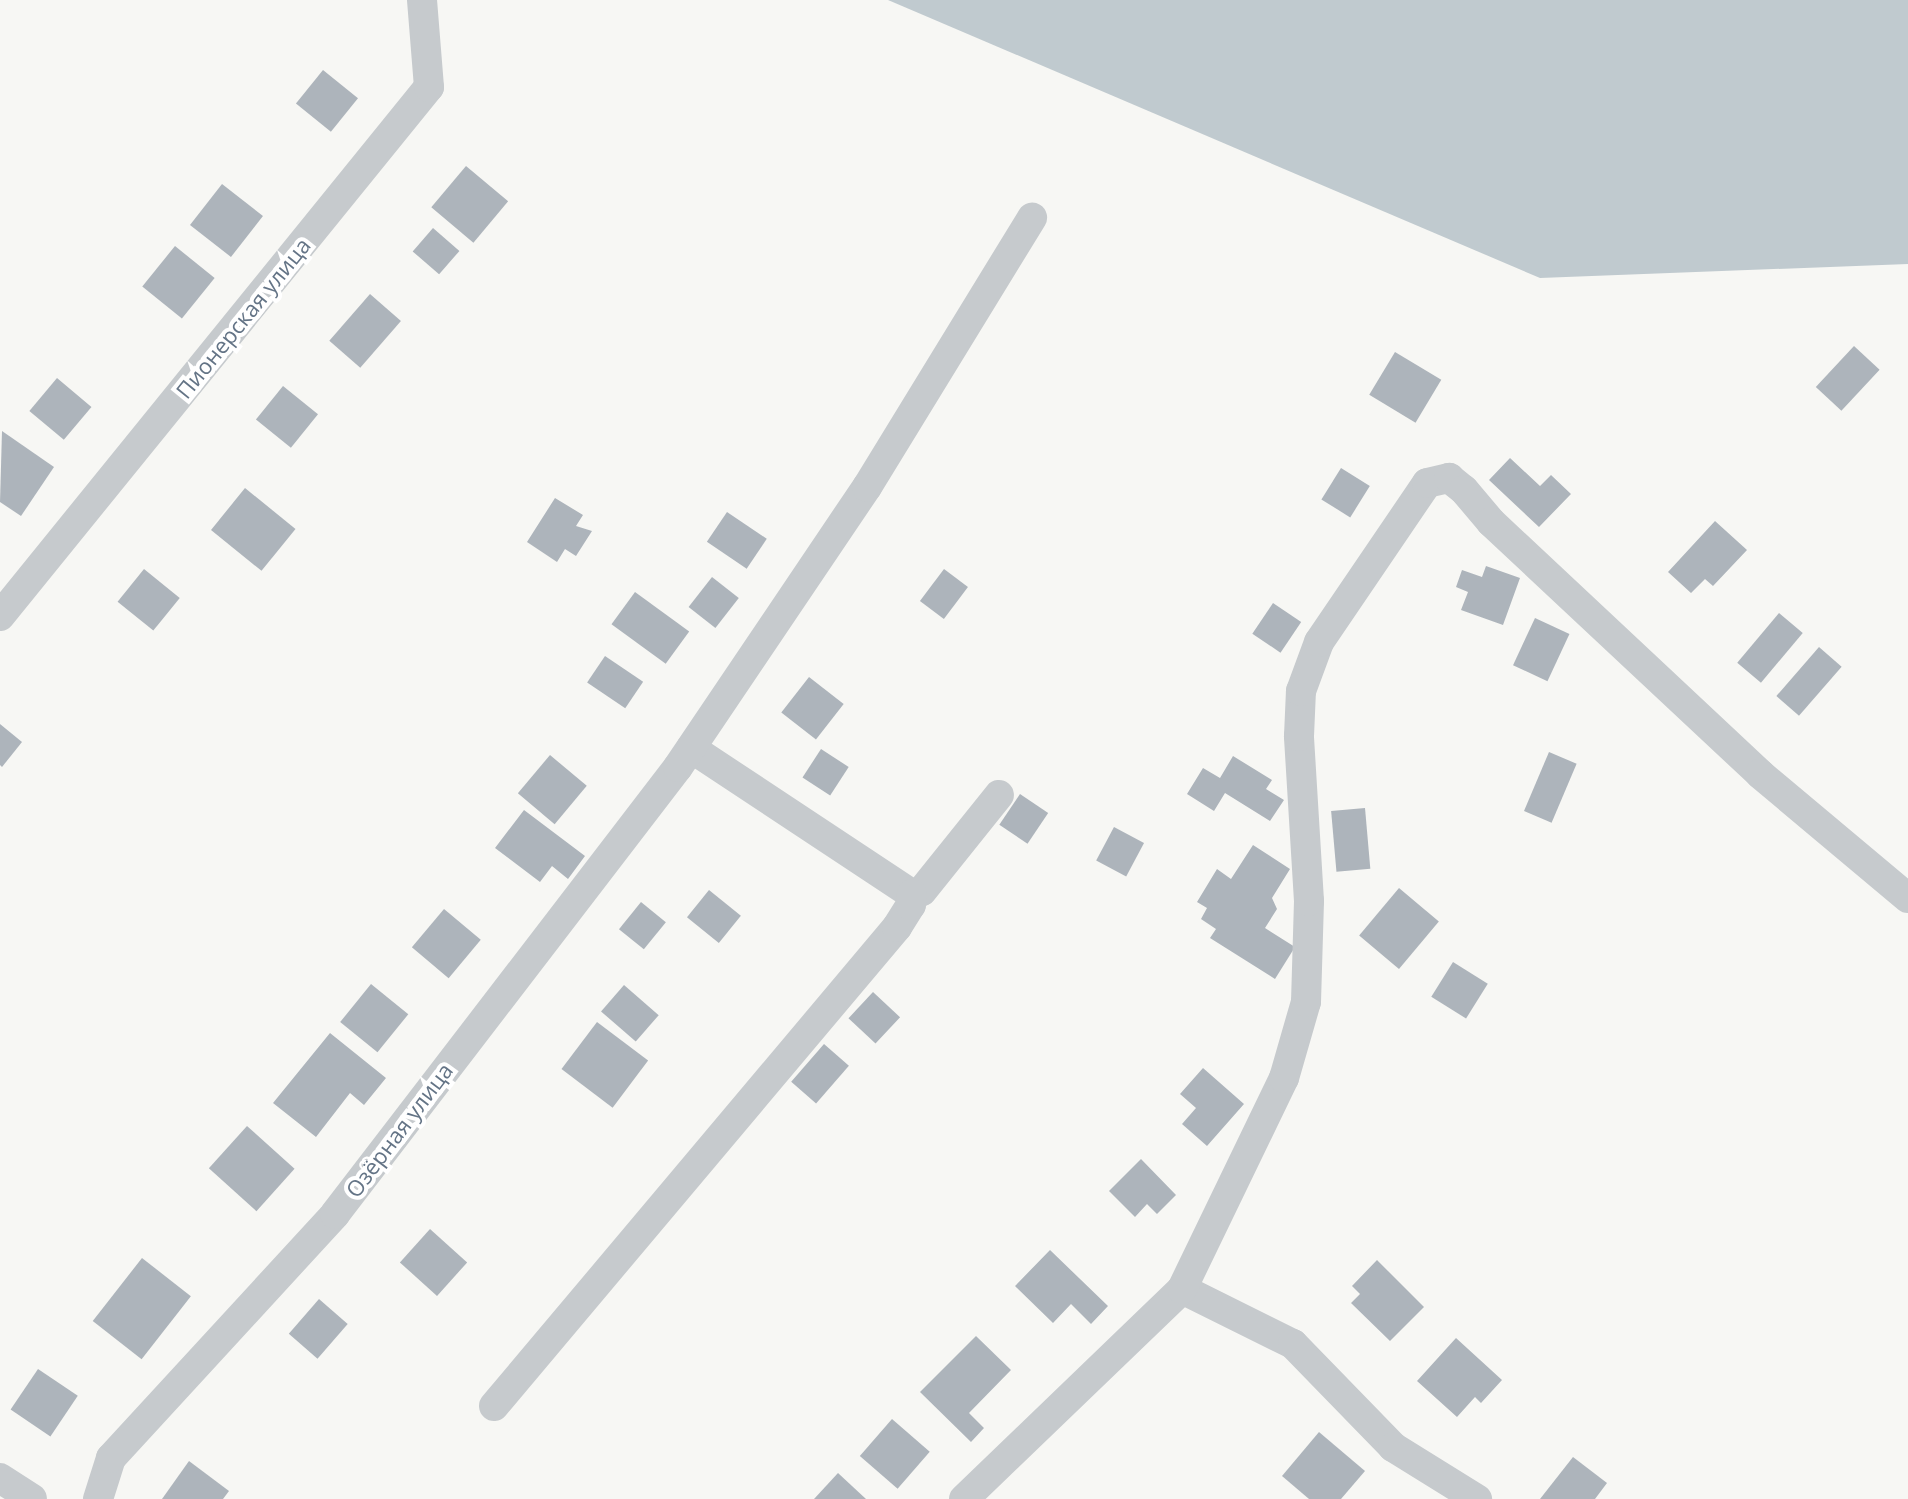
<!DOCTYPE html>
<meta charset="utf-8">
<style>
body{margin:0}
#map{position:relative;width:1908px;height:1499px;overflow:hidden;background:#f7f7f4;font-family:"Open Sans",sans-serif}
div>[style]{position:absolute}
.water>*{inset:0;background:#c0cacf}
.building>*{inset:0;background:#adb4bb;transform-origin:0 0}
.minor>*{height:30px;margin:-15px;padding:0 15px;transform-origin:15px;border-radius:15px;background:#c6cacd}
span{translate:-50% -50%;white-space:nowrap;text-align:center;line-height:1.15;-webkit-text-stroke:8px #fff;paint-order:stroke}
.street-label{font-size:22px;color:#647486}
</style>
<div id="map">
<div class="water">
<i style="clip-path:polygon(888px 0,1908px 0,1908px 264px,1540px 278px)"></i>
</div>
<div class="building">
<i style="left:323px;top:70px;width:45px;height:43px;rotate:39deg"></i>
<i style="left:466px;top:166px;width:55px;height:54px;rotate:40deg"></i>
<i style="left:222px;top:184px;width:52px;height:52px;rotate:38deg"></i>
<i style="left:433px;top:228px;width:35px;height:31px;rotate:41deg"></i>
<i style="left:175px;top:246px;width:51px;height:52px;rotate:39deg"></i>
<i style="left:370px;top:294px;width:41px;height:62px;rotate:41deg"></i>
<i style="left:1854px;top:346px;width:35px;height:56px;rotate:43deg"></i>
<i style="left:1395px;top:352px;width:54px;height:50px;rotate:31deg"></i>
<i style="left:57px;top:378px;width:45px;height:43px;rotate:40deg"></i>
<i style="left:283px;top:386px;width:45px;height:43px;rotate:39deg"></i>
<i style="clip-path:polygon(2px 431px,54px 467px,21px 516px,0 502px)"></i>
<i style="clip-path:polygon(1510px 458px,1540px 486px,1551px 475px,1571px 494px,1539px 527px,1489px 480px)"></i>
<i style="left:1341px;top:468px;width:34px;height:37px;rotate:32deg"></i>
<i style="left:245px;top:488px;width:65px;height:54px;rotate:39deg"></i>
<i style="clip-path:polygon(555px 498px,583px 515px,576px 526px,592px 531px,576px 556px,565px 549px,557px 562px,527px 542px)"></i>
<i style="left:727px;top:512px;width:48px;height:36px;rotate:34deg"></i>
<i style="clip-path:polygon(1715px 521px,1747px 550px,1713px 586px,1705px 579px,1691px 593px,1668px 572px)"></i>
<i style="clip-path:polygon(1486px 566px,1520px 578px,1503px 625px,1461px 610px,1468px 592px,1456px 587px,1462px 570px,1482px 577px)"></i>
<i style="left:144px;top:569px;width:46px;height:42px;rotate:39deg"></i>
<i style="left:944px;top:569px;width:30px;height:40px;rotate:37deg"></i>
<i style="left:712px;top:577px;width:34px;height:38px;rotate:38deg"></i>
<i style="left:635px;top:592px;width:67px;height:40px;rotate:36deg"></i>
<i style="left:1273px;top:603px;width:34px;height:37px;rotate:34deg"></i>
<i style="left:1779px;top:613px;width:31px;height:65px;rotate:40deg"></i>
<i style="left:1535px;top:618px;width:38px;height:52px;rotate:25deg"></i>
<i style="left:1819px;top:647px;width:30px;height:65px;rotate:41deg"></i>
<i style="left:605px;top:656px;width:46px;height:32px;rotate:34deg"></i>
<i style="left:809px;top:677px;width:44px;height:45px;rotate:38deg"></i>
<i style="clip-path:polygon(0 724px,22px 742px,2px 767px,0 765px)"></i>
<i style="left:821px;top:749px;width:33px;height:34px;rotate:33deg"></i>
<i style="left:1549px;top:752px;width:30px;height:64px;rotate:23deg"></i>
<i style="left:550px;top:755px;width:48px;height:50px;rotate:40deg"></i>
<i style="clip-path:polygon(1233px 756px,1272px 780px,1266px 789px,1284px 800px,1270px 821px,1225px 793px,1214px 811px,1187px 794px,1203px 768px,1220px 778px)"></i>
<i style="left:1020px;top:794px;width:34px;height:37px;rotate:34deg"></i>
<i style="left:1365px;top:808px;width:61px;height:34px;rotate:85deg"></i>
<i style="clip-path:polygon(524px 810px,585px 856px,568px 879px,552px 866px,540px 882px,495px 848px)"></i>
<i style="left:1114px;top:827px;width:34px;height:38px;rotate:28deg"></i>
<i style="clip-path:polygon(1253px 845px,1290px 869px,1272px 898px,1277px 909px,1265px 928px,1295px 947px,1275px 979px,1210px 938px,1216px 929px,1201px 919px,1207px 908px,1197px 902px,1217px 869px,1231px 879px)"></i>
<i style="left:1399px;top:888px;width:52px;height:62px;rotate:40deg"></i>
<i style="left:709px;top:890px;width:41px;height:35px;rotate:39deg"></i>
<i style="left:641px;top:902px;width:32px;height:35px;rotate:39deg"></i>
<i style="left:444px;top:909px;width:48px;height:50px;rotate:40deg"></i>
<i style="left:1453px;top:962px;width:41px;height:41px;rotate:32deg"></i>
<i style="left:371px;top:984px;width:48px;height:49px;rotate:39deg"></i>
<i style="left:624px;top:985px;width:46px;height:35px;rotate:41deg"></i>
<i style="left:873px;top:992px;width:37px;height:36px;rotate:43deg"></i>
<i style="left:597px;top:1022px;width:64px;height:59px;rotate:37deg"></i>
<i style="clip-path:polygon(330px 1033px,386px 1078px,364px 1105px,350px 1093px,316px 1137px,273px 1103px)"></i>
<i style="left:824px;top:1044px;width:33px;height:50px;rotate:41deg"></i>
<i style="clip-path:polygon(1203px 1068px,1244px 1104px,1207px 1146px,1182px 1124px,1196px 1108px,1180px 1094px)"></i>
<i style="left:247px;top:1126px;width:64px;height:57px;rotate:42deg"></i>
<i style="clip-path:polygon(1141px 1159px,1176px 1195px,1157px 1214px,1147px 1204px,1135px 1217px,1109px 1191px)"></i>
<i style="left:430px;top:1229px;width:50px;height:45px;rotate:42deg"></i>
<i style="clip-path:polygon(1050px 1250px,1108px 1306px,1091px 1324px,1071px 1304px,1053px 1323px,1015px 1286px)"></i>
<i style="left:142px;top:1258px;width:62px;height:80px;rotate:38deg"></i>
<i style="clip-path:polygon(1377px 1260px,1424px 1307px,1390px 1341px,1351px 1303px,1360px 1294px,1352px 1286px)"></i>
<i style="left:319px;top:1299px;width:38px;height:46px;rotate:41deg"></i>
<i style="clip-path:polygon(976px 1336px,1011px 1370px,969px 1413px,984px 1428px,971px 1442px,920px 1392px)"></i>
<i style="clip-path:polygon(1456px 1338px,1502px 1380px,1481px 1403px,1475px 1397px,1457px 1417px,1417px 1381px)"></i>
<i style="left:38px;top:1369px;width:48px;height:49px;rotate:34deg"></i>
<i style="left:892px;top:1419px;width:50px;height:49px;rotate:41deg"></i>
<i style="clip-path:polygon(1319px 1432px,1365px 1471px,1341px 1499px,1309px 1499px,1282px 1476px)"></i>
<i style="clip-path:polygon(1573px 1457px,1607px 1483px,1595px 1499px,1540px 1499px)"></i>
<i style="clip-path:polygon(189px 1461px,229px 1491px,223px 1499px,162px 1499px)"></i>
<i style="clip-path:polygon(838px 1473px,866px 1499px,814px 1499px)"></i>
</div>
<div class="minor">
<i style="left:0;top:616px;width:681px;rotate:-50.96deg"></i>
<i style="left:429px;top:87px;width:87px;rotate:-94.6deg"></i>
<i style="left:691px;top:748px;width:265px;rotate:33.5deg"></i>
<i style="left:912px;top:894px;width:10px;rotate:-17deg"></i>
<i style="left:922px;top:891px;width:123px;rotate:-51.3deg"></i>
<i style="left:1182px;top:1289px;width:124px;rotate:26.4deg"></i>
<i style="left:1293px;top:1344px;width:144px;rotate:45.8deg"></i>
<i style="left:1393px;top:1447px;width:99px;rotate:31.8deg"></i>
<i style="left:494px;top:1406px;width:626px;rotate:-49.92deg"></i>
<i style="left:897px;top:927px;width:26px;rotate:-58deg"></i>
<i style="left:911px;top:905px;width:11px;rotate:-85deg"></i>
<i style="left:0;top:1478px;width:38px;rotate:33deg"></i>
<i style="left:98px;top:1499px;width:43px;rotate:-72.4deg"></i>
<i style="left:111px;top:1458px;width:331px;rotate:-47.4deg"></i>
<i style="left:335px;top:1214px;width:563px;rotate:-52.5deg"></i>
<i style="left:678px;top:767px;width:338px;rotate:-56deg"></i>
<i style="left:867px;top:487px;width:316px;rotate:-58.5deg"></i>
<i style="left:964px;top:1499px;width:303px;rotate:-43.9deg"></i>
<i style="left:1182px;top:1289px;width:234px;rotate:-64.2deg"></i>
<i style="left:1284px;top:1078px;width:79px;rotate:-73.9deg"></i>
<i style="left:1306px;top:1002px;width:101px;rotate:-88.3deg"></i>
<i style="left:1309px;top:901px;width:165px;rotate:-93.5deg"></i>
<i style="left:1299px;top:736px;width:45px;rotate:-87.5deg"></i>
<i style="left:1301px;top:691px;width:52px;rotate:-69.8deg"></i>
<i style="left:1319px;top:642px;width:192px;rotate:-55.8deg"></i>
<i style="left:1427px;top:483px;width:23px;rotate:-13deg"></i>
<i style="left:1449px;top:478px;width:19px;rotate:39deg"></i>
<i style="left:1464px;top:490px;width:42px;rotate:49.8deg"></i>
<i style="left:1491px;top:522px;width:369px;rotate:43.1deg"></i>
<i style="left:1760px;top:774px;width:193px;rotate:40deg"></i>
</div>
<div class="street-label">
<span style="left:243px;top:318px;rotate:-51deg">Пионерская улица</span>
<span style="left:399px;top:1130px;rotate:-53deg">Озёрная улица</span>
</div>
</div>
